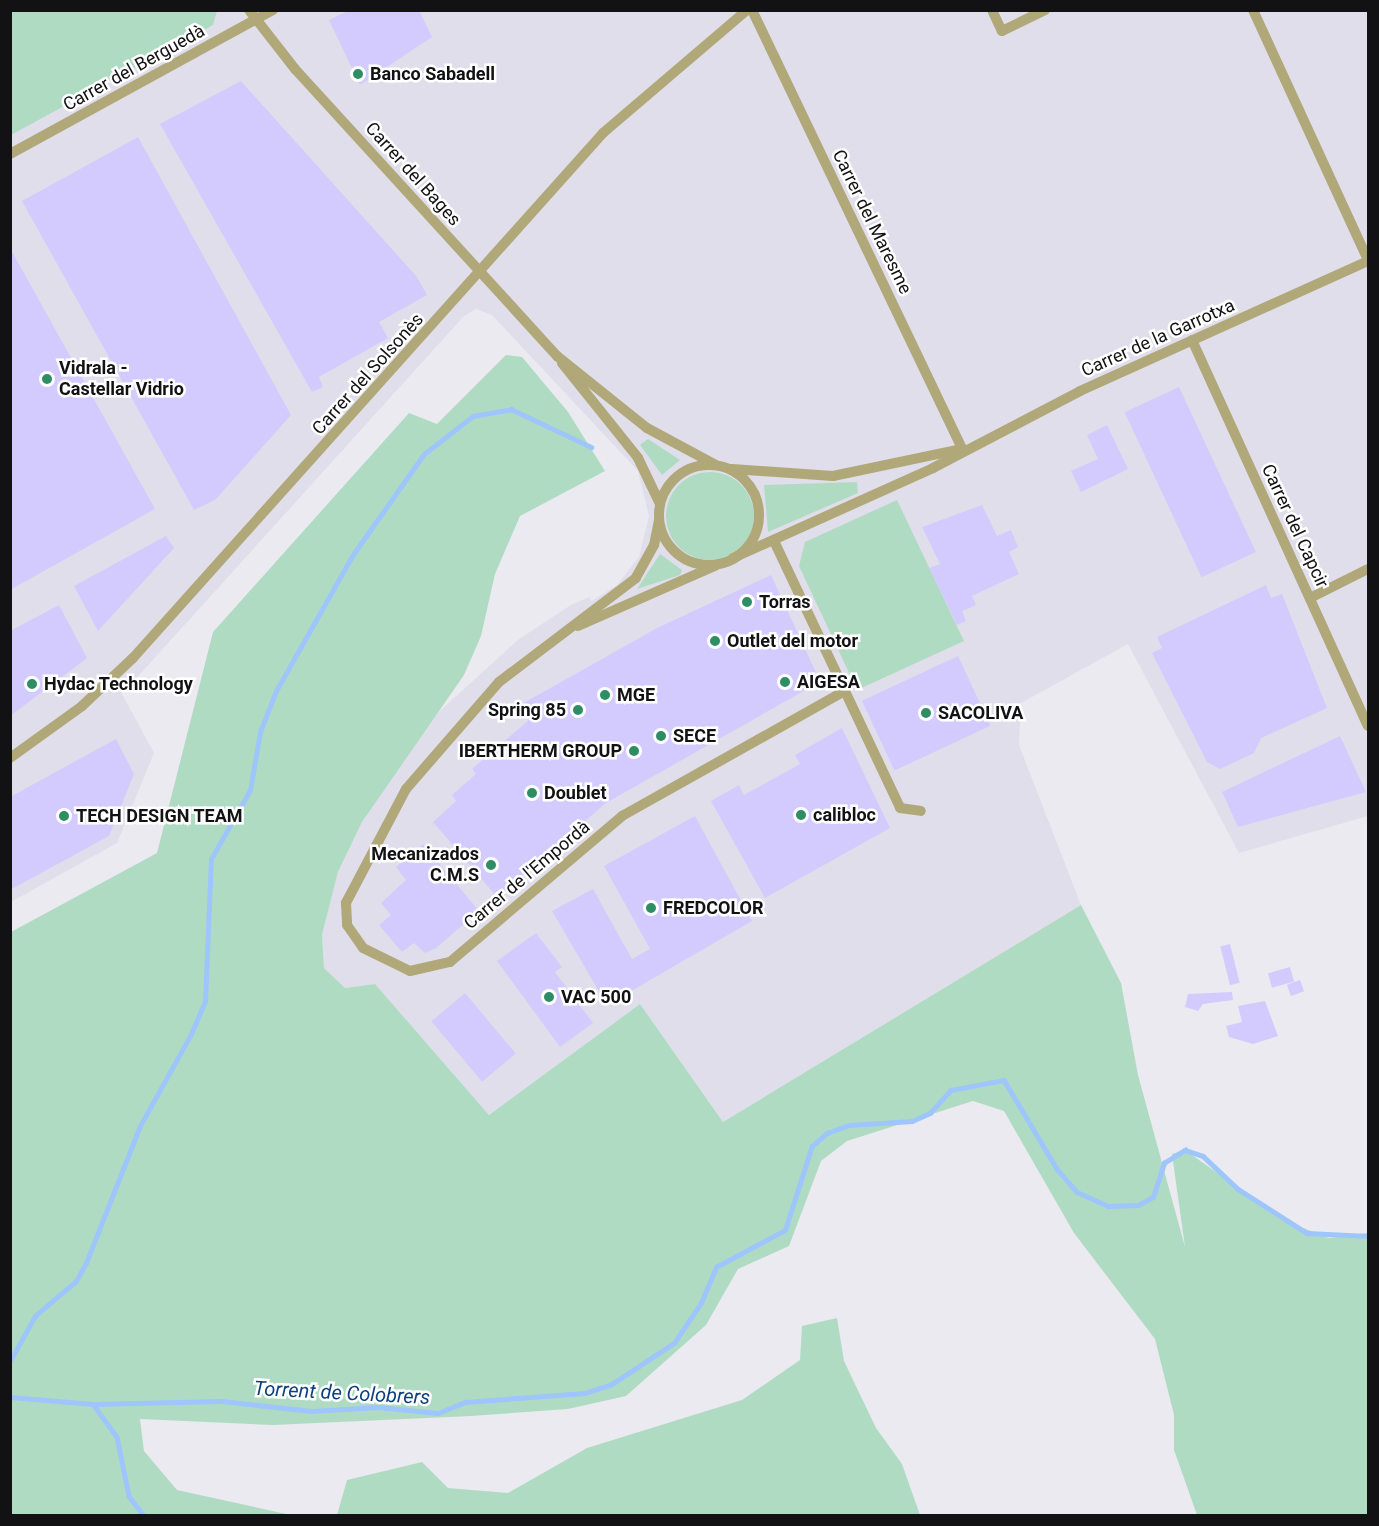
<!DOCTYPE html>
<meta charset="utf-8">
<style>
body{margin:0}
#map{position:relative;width:1379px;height:1526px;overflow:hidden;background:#ebeaf1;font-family:Roboto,sans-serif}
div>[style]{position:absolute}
.built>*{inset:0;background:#e0deeb}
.green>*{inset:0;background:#b0dbc3}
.round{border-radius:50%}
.stream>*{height:4.5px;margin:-2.25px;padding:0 2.25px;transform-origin:2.25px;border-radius:2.25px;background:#9ec5fc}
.building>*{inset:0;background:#d3cbfe;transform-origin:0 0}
.street>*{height:10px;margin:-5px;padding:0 5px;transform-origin:5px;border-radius:5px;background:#b0a878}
.street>.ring{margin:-5px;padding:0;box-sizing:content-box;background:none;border:10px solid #b0a878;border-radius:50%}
.dots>*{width:16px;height:16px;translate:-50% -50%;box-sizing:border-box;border:3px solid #fff;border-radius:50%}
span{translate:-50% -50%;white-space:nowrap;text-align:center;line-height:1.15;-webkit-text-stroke:5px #fff;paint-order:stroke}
.street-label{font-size:18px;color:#121113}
.poi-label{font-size:18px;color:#121113;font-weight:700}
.left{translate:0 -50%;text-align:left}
.right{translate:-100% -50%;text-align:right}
.water-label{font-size:20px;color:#0d3e7d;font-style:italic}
.frame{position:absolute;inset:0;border:12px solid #121113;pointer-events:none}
</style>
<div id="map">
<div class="built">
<i style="clip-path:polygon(11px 11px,1368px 11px,1368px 816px,1239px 853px,1128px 644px,1021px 703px,1019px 745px,1081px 905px,723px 1122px,640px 1004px,489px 1115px,375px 984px,345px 988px,324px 968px,322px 935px,338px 872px,362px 822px,422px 727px,519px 639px,571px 605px,589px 597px,592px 601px,617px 585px,639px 557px,649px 516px,638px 471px,492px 315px,476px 309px,464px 316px,122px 694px,154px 753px,117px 843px,11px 902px)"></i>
</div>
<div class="green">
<i style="clip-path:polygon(11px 10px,217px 10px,217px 11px,213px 25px,11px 135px)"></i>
<i style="clip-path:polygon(506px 355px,522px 357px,568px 412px,605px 471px,520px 516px,495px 574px,481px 636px,464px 675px,362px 822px,338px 872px,322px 935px,324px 968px,345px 988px,375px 984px,489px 1115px,640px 1004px,723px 1122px,1081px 905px,1121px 983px,1138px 1075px,1185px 1247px,1172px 1154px,1185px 1150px,1285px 1221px,1329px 1238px,1368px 1233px,1368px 1515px,1197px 1515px,1174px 1450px,1174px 1415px,1155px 1339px,1074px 1233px,1004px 1111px,973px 1101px,847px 1141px,821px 1161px,789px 1246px,738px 1269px,706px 1325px,626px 1396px,568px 1409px,471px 1416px,273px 1425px,140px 1419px,144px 1451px,177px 1490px,291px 1515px,11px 1515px,11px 932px,157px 853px,213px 632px,409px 413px,437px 424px)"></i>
<i style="clip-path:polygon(648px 439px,680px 460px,662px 475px,640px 445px)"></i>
<i class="round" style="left:666px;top:472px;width:88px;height:88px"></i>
<i style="clip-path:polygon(857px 482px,858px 493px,768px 532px,764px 485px)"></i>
<i style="clip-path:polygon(897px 500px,964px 641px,857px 690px,799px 566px,805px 542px)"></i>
<i style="clip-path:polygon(660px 554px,682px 570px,680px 575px,637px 589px)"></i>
<i style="clip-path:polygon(837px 1318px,844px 1361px,876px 1428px,902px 1464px,920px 1515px,337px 1515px,347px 1480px,422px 1462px,448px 1488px,508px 1493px,587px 1448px,742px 1400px,800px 1360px,802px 1326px)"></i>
</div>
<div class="stream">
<i style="left:10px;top:1361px;width:51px;rotate:-60.9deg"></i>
<i style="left:35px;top:1316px;width:54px;rotate:-40.5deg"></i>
<i style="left:76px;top:1281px;width:21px;rotate:-61deg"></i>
<i style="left:86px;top:1263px;width:147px;rotate:-68.5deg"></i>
<i style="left:140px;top:1126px;width:107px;rotate:-61deg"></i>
<i style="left:192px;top:1032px;width:34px;rotate:-67deg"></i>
<i style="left:205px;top:1001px;width:142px;rotate:-87.6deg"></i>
<i style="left:211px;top:859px;width:79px;rotate:-60.5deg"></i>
<i style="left:250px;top:790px;width:59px;rotate:-80.2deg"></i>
<i style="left:260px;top:732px;width:44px;rotate:-68.7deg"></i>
<i style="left:276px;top:691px;width:155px;rotate:-60.6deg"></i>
<i style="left:352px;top:556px;width:125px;rotate:-54.8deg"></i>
<i style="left:424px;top:454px;width:62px;rotate:-37.8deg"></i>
<i style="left:473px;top:416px;width:39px;rotate:-10deg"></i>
<i style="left:511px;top:409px;width:89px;rotate:25.4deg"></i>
<i style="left:10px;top:1397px;width:83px;rotate:4.8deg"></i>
<i style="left:93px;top:1404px;width:128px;rotate:-1.3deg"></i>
<i style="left:221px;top:1401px;width:91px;rotate:6.3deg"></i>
<i style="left:311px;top:1411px;width:67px;rotate:-3.4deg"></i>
<i style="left:378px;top:1407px;width:60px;rotate:5.7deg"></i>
<i style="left:438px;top:1413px;width:29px;rotate:-22deg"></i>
<i style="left:465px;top:1402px;width:120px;rotate:-4.3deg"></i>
<i style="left:585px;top:1393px;width:28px;rotate:-18deg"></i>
<i style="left:612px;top:1384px;width:74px;rotate:-33.5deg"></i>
<i style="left:674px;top:1343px;width:48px;rotate:-56deg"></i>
<i style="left:701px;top:1303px;width:39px;rotate:-67deg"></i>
<i style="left:716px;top:1267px;width:78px;rotate:-28.2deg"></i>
<i style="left:785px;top:1230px;width:88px;rotate:-72.2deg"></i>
<i style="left:812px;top:1146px;width:20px;rotate:-41deg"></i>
<i style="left:827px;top:1133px;width:23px;rotate:-20deg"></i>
<i style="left:849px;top:1125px;width:63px;rotate:-3.6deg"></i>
<i style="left:912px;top:1121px;width:20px;rotate:-24deg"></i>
<i style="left:930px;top:1113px;width:31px;rotate:-48deg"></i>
<i style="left:951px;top:1090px;width:54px;rotate:-10.7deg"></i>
<i style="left:1004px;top:1080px;width:104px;rotate:59.2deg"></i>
<i style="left:1057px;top:1169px;width:30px;rotate:49deg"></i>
<i style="left:1077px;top:1192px;width:34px;rotate:24deg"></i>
<i style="left:1108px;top:1206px;width:30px;rotate:-2deg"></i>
<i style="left:1138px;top:1205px;width:17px;rotate:-28deg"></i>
<i style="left:1153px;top:1197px;width:36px;rotate:-72deg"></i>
<i style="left:1164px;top:1163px;width:25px;rotate:-32deg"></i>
<i style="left:1185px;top:1150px;width:19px;rotate:18deg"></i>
<i style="left:1203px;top:1156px;width:48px;rotate:43.3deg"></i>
<i style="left:1238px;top:1189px;width:82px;rotate:32.5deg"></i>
<i style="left:1307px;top:1233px;width:61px;rotate:2.8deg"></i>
<i style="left:93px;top:1404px;width:41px;rotate:54deg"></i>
<i style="left:117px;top:1437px;width:60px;rotate:78.5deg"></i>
<i style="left:129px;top:1496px;width:25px;rotate:53deg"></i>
</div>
<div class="building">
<i style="clip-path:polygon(350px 10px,419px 10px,432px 37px,360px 85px,329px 20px)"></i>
<i style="clip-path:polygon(241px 81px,417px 277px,427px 295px,379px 322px,388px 338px,319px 377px,323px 387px,312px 392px,160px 124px)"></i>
<i style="clip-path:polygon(138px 137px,291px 415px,215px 500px,194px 510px,22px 201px)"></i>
<i style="clip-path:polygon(10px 248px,155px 509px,10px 590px)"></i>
<i style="left:1179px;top:387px;width:182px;height:60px;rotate:65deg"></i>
<i style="clip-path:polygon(1107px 425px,1128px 469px,1081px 492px,1071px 471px,1098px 459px,1087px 435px)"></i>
<i style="clip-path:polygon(982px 505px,997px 536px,1011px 530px,1018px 547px,1009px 552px,1019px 574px,972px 596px,976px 605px,962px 611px,966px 621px,957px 625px,929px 568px,940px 564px,922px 527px)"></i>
<i style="clip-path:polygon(166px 536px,174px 548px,98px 631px,74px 586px)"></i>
<i style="clip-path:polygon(771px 575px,818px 677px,816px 684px,606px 803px,497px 897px,433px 822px,456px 801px,452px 795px,476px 774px,472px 769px,530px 719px,522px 704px,657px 628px)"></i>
<i style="clip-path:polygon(1266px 585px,1271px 598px,1282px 594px,1327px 708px,1261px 738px,1254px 753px,1220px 769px,1207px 762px,1152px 653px,1162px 648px,1157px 637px)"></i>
<i style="clip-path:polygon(59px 605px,87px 658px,10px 716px,10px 631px)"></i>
<i style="left:958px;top:656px;width:77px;height:106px;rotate:65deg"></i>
<i style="clip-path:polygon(842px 728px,890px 828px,765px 898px,711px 801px,739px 785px,744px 795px,800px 764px,795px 755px)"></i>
<i style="clip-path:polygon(1340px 736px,1366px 792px,1238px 827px,1222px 792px)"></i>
<i style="clip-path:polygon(116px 739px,134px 774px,109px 836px,10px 890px,10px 797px)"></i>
<i style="clip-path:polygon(695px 816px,752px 921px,607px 1005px,552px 911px,593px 889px,632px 959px,650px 949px,604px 866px)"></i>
<i style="clip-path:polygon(423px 844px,479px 911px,436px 948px,425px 953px,414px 943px,402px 952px,379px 925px,391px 915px,381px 903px,406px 880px,396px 867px)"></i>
<i style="clip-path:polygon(536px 933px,562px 967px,555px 972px,593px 1023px,560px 1047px,497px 961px)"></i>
<i style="left:1230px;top:944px;width:40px;height:10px;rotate:76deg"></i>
<i style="left:1290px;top:967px;width:15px;height:23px;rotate:74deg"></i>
<i style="left:1300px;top:980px;width:12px;height:14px;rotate:70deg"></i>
<i style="clip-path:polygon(1232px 992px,1233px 1000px,1203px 1004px,1198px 1011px,1185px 1007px,1188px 994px)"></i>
<i style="left:465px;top:993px;width:79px;height:44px;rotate:50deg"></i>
<i style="clip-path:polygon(1265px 1001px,1278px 1036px,1253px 1044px,1229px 1037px,1226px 1026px,1242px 1022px,1238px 1006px)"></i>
</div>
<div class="street">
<i style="left:249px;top:10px;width:75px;rotate:52.1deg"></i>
<i style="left:295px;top:69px;width:389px;rotate:47.6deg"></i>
<i style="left:557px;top:356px;width:115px;rotate:38.7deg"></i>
<i style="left:647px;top:428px;width:78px;rotate:28.2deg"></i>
<i style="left:752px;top:10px;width:486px;rotate:64.4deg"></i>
<i style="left:992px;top:10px;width:23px;rotate:65deg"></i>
<i style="left:1002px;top:31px;width:48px;rotate:-26deg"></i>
<i style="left:1253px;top:10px;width:275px;rotate:65.3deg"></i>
<i style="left:10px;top:154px;width:300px;rotate:-28.7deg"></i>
<i style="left:1192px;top:340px;width:424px;rotate:65.5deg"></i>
<i style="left:562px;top:363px;width:122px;rotate:51.3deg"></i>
<i style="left:638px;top:458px;width:51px;rotate:64.4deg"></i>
<i class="ring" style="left:659px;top:465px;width:90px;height:90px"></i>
<i style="left:732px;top:469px;width:101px;rotate:4deg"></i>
<i style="left:833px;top:476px;width:126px;rotate:-11.9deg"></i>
<i style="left:659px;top:520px;width:25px;rotate:101deg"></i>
<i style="left:654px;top:545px;width:38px;rotate:119deg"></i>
<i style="left:636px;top:578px;width:172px;rotate:142.8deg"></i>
<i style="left:499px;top:682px;width:142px;rotate:131deg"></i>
<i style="left:406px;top:789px;width:129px;rotate:117.8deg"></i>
<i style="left:346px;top:903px;width:22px;rotate:87deg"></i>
<i style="left:347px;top:925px;width:28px;rotate:55deg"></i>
<i style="left:363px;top:948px;width:52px;rotate:26.1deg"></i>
<i style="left:410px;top:971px;width:41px;rotate:-12.7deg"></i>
<i style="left:450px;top:962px;width:226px;rotate:-40.3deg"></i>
<i style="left:622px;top:816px;width:256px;rotate:-29.3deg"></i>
<i style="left:774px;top:541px;width:295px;rotate:64.7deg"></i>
<i style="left:900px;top:808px;width:21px;rotate:8deg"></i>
<i style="left:733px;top:558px;width:219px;rotate:-24.2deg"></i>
<i style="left:933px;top:468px;width:166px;rotate:-27.6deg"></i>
<i style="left:1080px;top:391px;width:316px;rotate:-24.3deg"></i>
<i style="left:1310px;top:598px;width:65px;rotate:-26.6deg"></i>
<i style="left:578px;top:626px;width:150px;rotate:-23.7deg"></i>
<i style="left:10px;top:758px;width:89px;rotate:-35.8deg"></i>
<i style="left:82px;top:706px;width:70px;rotate:-43.3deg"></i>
<i style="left:133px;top:658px;width:705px;rotate:-48.16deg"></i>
<i style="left:603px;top:133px;width:189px;rotate:-40.5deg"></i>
</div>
<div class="dots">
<i style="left:358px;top:74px;background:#2f8d65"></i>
<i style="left:47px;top:379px;background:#2f8d65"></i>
<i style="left:747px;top:602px;background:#2f8d65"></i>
<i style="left:715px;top:641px;background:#2f8d65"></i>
<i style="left:785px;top:682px;background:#2f8d65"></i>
<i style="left:32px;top:684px;background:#2f8d65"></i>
<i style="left:605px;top:695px;background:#2f8d65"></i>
<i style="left:578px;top:710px;background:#2f8d65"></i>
<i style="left:926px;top:713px;background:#2f8d65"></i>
<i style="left:661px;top:736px;background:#2f8d65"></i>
<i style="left:634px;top:751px;background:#2f8d65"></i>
<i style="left:532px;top:793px;background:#2f8d65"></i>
<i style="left:801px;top:815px;background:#2f8d65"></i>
<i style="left:64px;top:816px;background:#2f8d65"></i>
<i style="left:491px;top:865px;background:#2f8d65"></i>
<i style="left:651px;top:908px;background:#2f8d65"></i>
<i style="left:549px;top:997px;background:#2f8d65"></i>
</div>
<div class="street-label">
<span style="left:134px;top:68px;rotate:-29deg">Carrer del Berguedà</span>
<span style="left:413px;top:174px;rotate:48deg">Carrer del Bages</span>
<span style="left:872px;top:222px;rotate:64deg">Carrer del Maresme</span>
<span style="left:1158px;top:338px;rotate:-24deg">Carrer de la Garrotxa</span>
<span style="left:368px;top:374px;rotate:-48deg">Carrer del Solsonès</span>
<span style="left:1295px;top:526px;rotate:65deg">Carrer del Capcir</span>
<span style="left:527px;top:875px;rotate:-40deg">Carrer de l'Empordà</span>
</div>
<div class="poi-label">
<span class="left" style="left:370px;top:74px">Banco Sabadell</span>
<span class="left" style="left:59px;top:379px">Vidrala -<br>Castellar Vidrio</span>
<span class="left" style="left:759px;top:602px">Torras</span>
<span class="left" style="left:727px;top:641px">Outlet del motor</span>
<span class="left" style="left:797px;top:682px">AIGESA</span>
<span class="left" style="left:44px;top:684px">Hydac Technology</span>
<span class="left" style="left:617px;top:695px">MGE</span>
<span class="right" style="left:566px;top:710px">Spring 85</span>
<span class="left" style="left:938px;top:713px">SACOLIVA</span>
<span class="left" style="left:673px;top:736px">SECE</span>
<span class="right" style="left:622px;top:751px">IBERTHERM GROUP</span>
<span class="left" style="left:544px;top:793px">Doublet</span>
<span class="left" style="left:813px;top:815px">calibloc</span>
<span class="left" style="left:76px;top:816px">TECH DESIGN TEAM</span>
<span class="right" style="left:479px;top:865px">Mecanizados<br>C.M.S</span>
<span class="left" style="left:663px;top:908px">FREDCOLOR</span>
<span class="left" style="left:561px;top:997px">VAC 500</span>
</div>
<div class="water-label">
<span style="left:342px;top:1393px;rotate:3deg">Torrent de Colobrers</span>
</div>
<div class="frame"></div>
</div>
